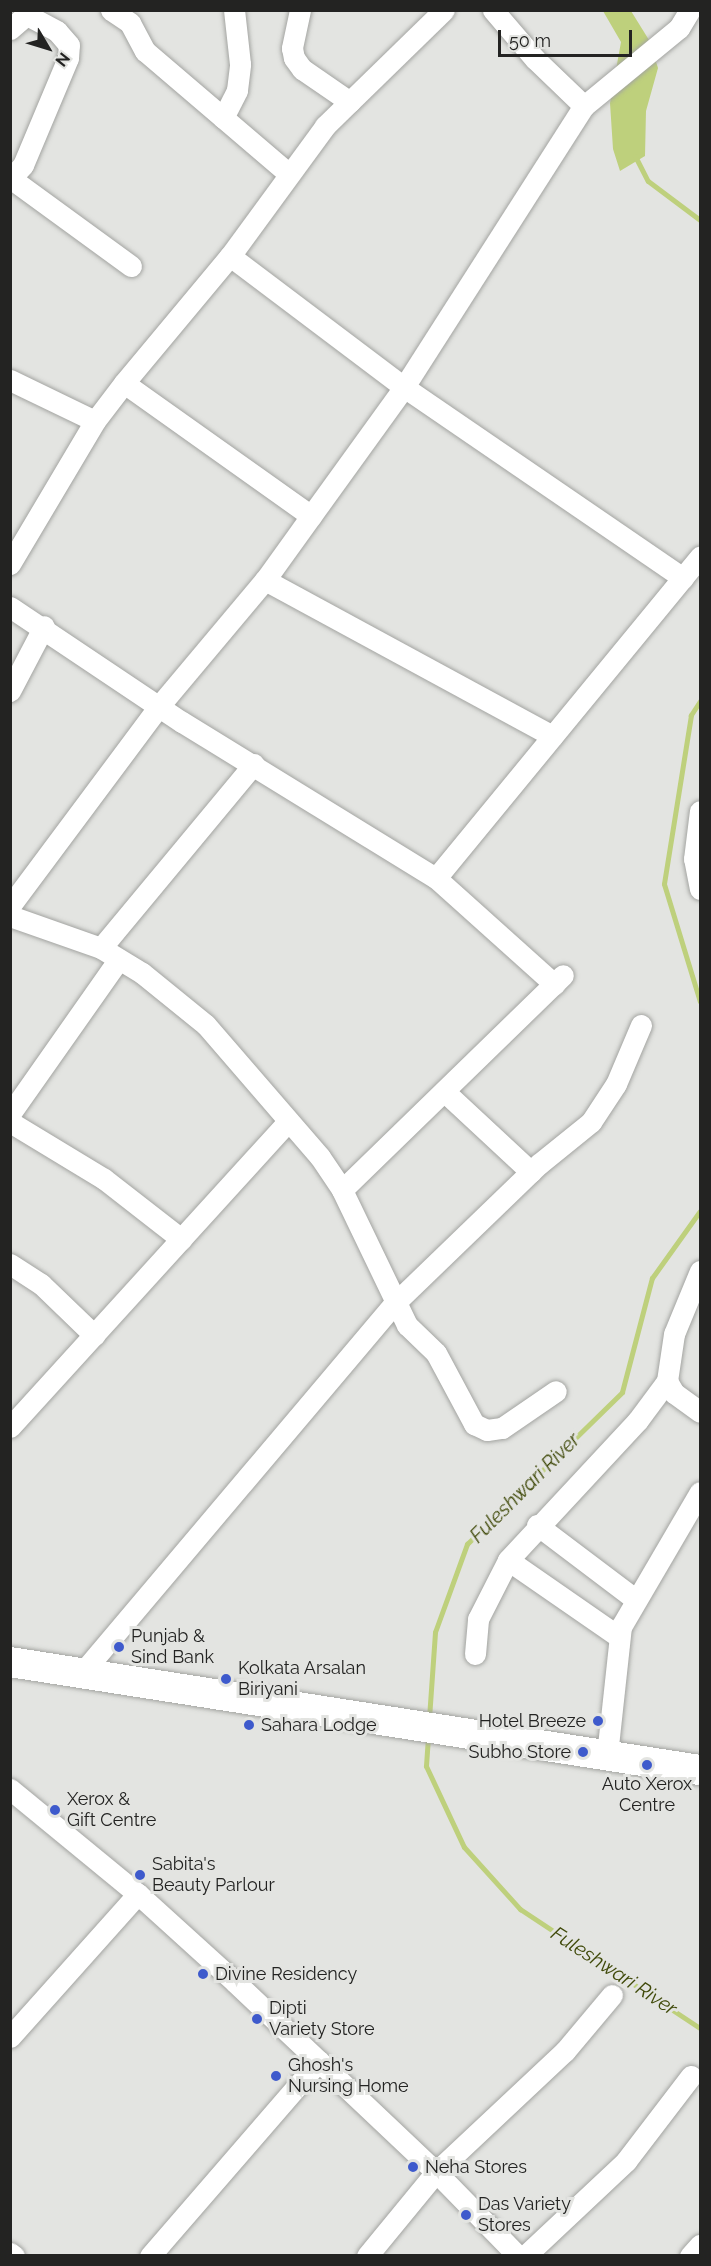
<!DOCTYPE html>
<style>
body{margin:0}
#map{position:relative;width:711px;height:2266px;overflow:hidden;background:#e3e4e1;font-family:Raleway,sans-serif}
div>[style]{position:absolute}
.water>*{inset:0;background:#bed07c}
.stream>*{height:5px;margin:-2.5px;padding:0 2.5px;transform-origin:2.5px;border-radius:2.5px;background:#bed07c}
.roads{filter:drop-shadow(0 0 2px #a3a4a1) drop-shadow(0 0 2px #a3a4a1)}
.street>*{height:21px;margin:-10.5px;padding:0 10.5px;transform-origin:10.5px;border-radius:10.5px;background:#fff}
.secondary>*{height:30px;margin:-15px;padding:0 15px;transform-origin:15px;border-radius:15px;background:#fff}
.dots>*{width:16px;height:16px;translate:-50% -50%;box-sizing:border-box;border:3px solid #e3e4e1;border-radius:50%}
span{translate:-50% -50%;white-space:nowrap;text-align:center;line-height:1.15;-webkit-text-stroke:6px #e3e4e1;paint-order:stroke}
.poi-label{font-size:18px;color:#232322}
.left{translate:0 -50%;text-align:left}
.right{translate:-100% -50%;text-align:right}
.water-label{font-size:20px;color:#404a0a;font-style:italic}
.frame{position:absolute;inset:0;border:12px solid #232322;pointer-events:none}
.north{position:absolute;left:18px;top:18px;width:60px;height:60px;-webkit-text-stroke:4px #e3e4e1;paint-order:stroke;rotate:128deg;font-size:16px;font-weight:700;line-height:24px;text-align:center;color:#232322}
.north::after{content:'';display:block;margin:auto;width:21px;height:27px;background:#232322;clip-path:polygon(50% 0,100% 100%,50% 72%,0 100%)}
.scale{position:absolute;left:498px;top:30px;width:134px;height:27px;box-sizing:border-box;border:3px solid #232322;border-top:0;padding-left:8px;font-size:18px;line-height:21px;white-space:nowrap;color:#232322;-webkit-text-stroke:4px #e3e4e1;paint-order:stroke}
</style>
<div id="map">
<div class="water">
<i style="clip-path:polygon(603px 11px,631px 11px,649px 40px,658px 68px,646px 111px,645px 156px,620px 171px,613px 149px,610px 103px,621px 42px)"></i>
</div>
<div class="stream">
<i style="left:635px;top:156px;width:28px;rotate:63deg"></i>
<i style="left:648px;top:181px;width:65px;rotate:36.9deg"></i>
<i style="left:700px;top:701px;width:17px;rotate:123deg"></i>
<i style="left:691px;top:715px;width:171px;rotate:99.1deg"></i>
<i style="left:664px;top:884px;width:123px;rotate:73deg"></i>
<i style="left:429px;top:1718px;width:86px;rotate:-86deg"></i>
<i style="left:435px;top:1632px;width:94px;rotate:-70deg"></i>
<i style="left:467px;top:1544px;width:217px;rotate:-44.4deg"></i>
<i style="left:622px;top:1392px;width:118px;rotate:-75.3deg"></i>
<i style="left:652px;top:1278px;width:82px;rotate:-54.4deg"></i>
<i style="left:428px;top:1737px;width:29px;rotate:94deg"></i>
<i style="left:426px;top:1766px;width:89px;rotate:64.9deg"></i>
<i style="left:464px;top:1847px;width:84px;rotate:47.9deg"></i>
<i style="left:520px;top:1909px;width:216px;rotate:33.5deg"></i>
</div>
<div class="roads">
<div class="street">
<i style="left:111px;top:10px;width:23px;rotate:34deg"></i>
<i style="left:130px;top:23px;width:32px;rotate:62deg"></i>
<i style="left:145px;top:51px;width:189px;rotate:40.5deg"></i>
<i style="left:300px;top:10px;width:39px;rotate:102deg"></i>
<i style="left:292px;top:48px;width:10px;rotate:79deg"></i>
<i style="left:294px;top:58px;width:14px;rotate:54deg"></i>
<i style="left:302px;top:69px;width:58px;rotate:34.5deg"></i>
<i style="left:493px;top:10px;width:65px;rotate:49.4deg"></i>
<i style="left:535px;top:59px;width:68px;rotate:43.8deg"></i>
<i style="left:10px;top:29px;width:29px;rotate:-41deg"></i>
<i style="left:223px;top:118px;width:31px;rotate:-63deg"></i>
<i style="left:237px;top:90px;width:26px;rotate:-83deg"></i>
<i style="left:240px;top:64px;width:54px;rotate:-96.3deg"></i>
<i style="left:10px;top:179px;width:19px;rotate:-47deg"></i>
<i style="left:23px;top:165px;width:116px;rotate:-67.2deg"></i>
<i style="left:68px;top:58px;width:13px;rotate:-86deg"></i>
<i style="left:69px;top:45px;width:18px;rotate:-131deg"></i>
<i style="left:57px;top:31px;width:34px;rotate:-152deg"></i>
<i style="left:13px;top:180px;width:146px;rotate:36.1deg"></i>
<i style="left:230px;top:256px;width:218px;rotate:37deg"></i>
<i style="left:404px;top:387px;width:338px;rotate:34.4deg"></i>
<i style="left:10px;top:380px;width:94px;rotate:25.8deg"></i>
<i style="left:124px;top:383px;width:229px;rotate:35.4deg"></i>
<i style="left:10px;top:564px;width:166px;rotate:-59.3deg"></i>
<i style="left:95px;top:421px;width:48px;rotate:-52.7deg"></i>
<i style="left:124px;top:383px;width:165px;rotate:-50.2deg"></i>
<i style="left:230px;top:256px;width:161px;rotate:-53.8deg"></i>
<i style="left:325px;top:126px;width:166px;rotate:-44.3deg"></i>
<i style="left:265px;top:580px;width:327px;rotate:28.5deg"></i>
<i style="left:10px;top:607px;width:207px;rotate:33.8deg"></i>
<i style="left:182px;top:722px;width:298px;rotate:31.6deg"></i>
<i style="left:436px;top:878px;width:159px;rotate:41.9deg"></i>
<i style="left:10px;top:691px;width:73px;rotate:-62.4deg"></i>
<i style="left:436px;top:878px;width:416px;rotate:-50.6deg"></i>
<i style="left:700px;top:889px;width:31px;rotate:-101deg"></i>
<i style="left:694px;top:859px;width:48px;rotate:-82.9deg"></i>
<i style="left:10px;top:906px;width:251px;rotate:-53.3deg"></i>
<i style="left:160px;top:705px;width:163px;rotate:-50deg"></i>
<i style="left:265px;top:580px;width:79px;rotate:-54.3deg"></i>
<i style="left:311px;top:516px;width:159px;rotate:-54.2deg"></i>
<i style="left:404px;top:387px;width:334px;rotate:-57.4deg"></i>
<i style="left:584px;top:106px;width:123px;rotate:-39.4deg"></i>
<i style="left:679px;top:28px;width:21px;rotate:-59deg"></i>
<i style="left:10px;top:916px;width:96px;rotate:19.4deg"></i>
<i style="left:101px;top:948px;width:48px;rotate:31.4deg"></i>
<i style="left:142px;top:973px;width:82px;rotate:39.1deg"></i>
<i style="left:206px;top:1025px;width:174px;rotate:49.2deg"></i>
<i style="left:320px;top:1157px;width:40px;rotate:56deg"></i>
<i style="left:342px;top:1190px;width:150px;rotate:64.3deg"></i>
<i style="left:407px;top:1325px;width:40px;rotate:44deg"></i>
<i style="left:436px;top:1353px;width:81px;rotate:61.8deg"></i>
<i style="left:474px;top:1424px;width:14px;rotate:25deg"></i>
<i style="left:487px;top:1430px;width:15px;rotate:-8deg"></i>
<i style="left:502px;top:1428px;width:65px;rotate:-34.4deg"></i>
<i style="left:101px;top:948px;width:239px;rotate:-50.3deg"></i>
<i style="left:446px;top:1093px;width:116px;rotate:42.9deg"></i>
<i style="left:10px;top:1114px;width:189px;rotate:-54.9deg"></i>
<i style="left:10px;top:1122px;width:110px;rotate:31.2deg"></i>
<i style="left:104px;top:1179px;width:98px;rotate:37.9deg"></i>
<i style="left:342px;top:1190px;width:308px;rotate:-44.2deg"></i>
<i style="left:10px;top:1264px;width:37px;rotate:33deg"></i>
<i style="left:41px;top:1284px;width:74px;rotate:43.9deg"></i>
<i style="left:700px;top:1271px;width:68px;rotate:112.4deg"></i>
<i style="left:674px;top:1334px;width:48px;rotate:98.5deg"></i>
<i style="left:667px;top:1381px;width:14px;rotate:60deg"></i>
<i style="left:674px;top:1393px;width:32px;rotate:36deg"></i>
<i style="left:10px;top:1427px;width:413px;rotate:-47.7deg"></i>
<i style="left:537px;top:1525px;width:123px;rotate:37.1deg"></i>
<i style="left:508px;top:1560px;width:135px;rotate:34.7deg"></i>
<i style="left:475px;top:1654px;width:35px;rotate:-85deg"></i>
<i style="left:478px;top:1619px;width:66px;rotate:-63deg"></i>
<i style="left:508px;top:1560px;width:191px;rotate:-47.1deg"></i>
<i style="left:638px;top:1420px;width:49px;rotate:-53.4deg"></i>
<i style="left:82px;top:1673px;width:485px;rotate:-49.8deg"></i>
<i style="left:395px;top:1303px;width:200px;rotate:-44deg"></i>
<i style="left:539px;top:1164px;width:67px;rotate:-38.9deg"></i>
<i style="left:591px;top:1122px;width:45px;rotate:-56.7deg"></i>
<i style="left:616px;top:1084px;width:64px;rotate:-67deg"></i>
<i style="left:607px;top:1755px;width:129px;rotate:-83.8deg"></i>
<i style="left:621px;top:1627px;width:156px;rotate:-59.7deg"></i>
<i style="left:10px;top:1789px;width:166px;rotate:39.4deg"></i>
<i style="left:138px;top:1894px;width:131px;rotate:42.2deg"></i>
<i style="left:235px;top:1982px;width:277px;rotate:43.4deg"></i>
<i style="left:436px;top:2172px;width:117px;rotate:45.7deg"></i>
<i style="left:10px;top:2037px;width:192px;rotate:-48.2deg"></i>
<i style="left:10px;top:2253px;width:5px;rotate:37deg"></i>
<i style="left:150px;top:2256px;width:258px;rotate:-49.1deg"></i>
<i style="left:367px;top:2256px;width:109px;rotate:-50.6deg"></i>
<i style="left:436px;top:2172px;width:177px;rotate:-43.2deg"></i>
<i style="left:565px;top:2051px;width:73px;rotate:-50deg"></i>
<i style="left:525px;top:2256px;width:139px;rotate:-43.2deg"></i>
<i style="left:626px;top:2161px;width:107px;rotate:-52.6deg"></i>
<i style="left:690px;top:2256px;width:15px;rotate:-48deg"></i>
</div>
<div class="secondary">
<i style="left:10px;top:1662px;width:698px;rotate:8.9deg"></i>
</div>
</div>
<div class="dots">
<i style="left:119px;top:1647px;background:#3e5acc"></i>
<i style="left:226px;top:1679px;background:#3e5acc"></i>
<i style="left:598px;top:1721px;background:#3e5acc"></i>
<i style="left:249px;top:1725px;background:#3e5acc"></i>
<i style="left:583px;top:1752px;background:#3e5acc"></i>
<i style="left:647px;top:1765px;background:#3e5acc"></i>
<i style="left:55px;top:1810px;background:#3e5acc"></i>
<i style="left:140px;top:1875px;background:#3e5acc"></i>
<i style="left:203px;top:1974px;background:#3e5acc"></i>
<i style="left:257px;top:2019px;background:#3e5acc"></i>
<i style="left:276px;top:2076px;background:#3e5acc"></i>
<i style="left:413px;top:2167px;background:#3e5acc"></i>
<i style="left:466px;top:2215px;background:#3e5acc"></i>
</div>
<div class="poi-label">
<span class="left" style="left:131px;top:1647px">Punjab &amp;<br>Sind Bank</span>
<span class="left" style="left:238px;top:1679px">Kolkata Arsalan<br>Biriyani</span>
<span class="right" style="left:586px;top:1721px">Hotel Breeze</span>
<span class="left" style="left:261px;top:1725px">Sahara Lodge</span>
<span class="right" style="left:571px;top:1752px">Subho Store</span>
<span style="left:647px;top:1795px">Auto Xerox<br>Centre</span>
<span class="left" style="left:67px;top:1810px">Xerox &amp;<br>Gift Centre</span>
<span class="left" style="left:152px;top:1875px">Sabita's<br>Beauty Parlour</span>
<span class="left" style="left:215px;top:1974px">Divine Residency</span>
<span class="left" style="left:269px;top:2019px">Dipti<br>Variety Store</span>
<span class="left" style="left:288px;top:2076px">Ghosh's<br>Nursing Home</span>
<span class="left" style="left:425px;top:2167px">Neha Stores</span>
<span class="left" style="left:478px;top:2215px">Das Variety<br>Stores</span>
</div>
<div class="water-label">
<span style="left:525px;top:1488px;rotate:-45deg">Fuleshwari River</span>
<span style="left:614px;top:1971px;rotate:33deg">Fuleshwari River</span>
</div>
<div class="frame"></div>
<div class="north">N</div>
<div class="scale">50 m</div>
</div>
